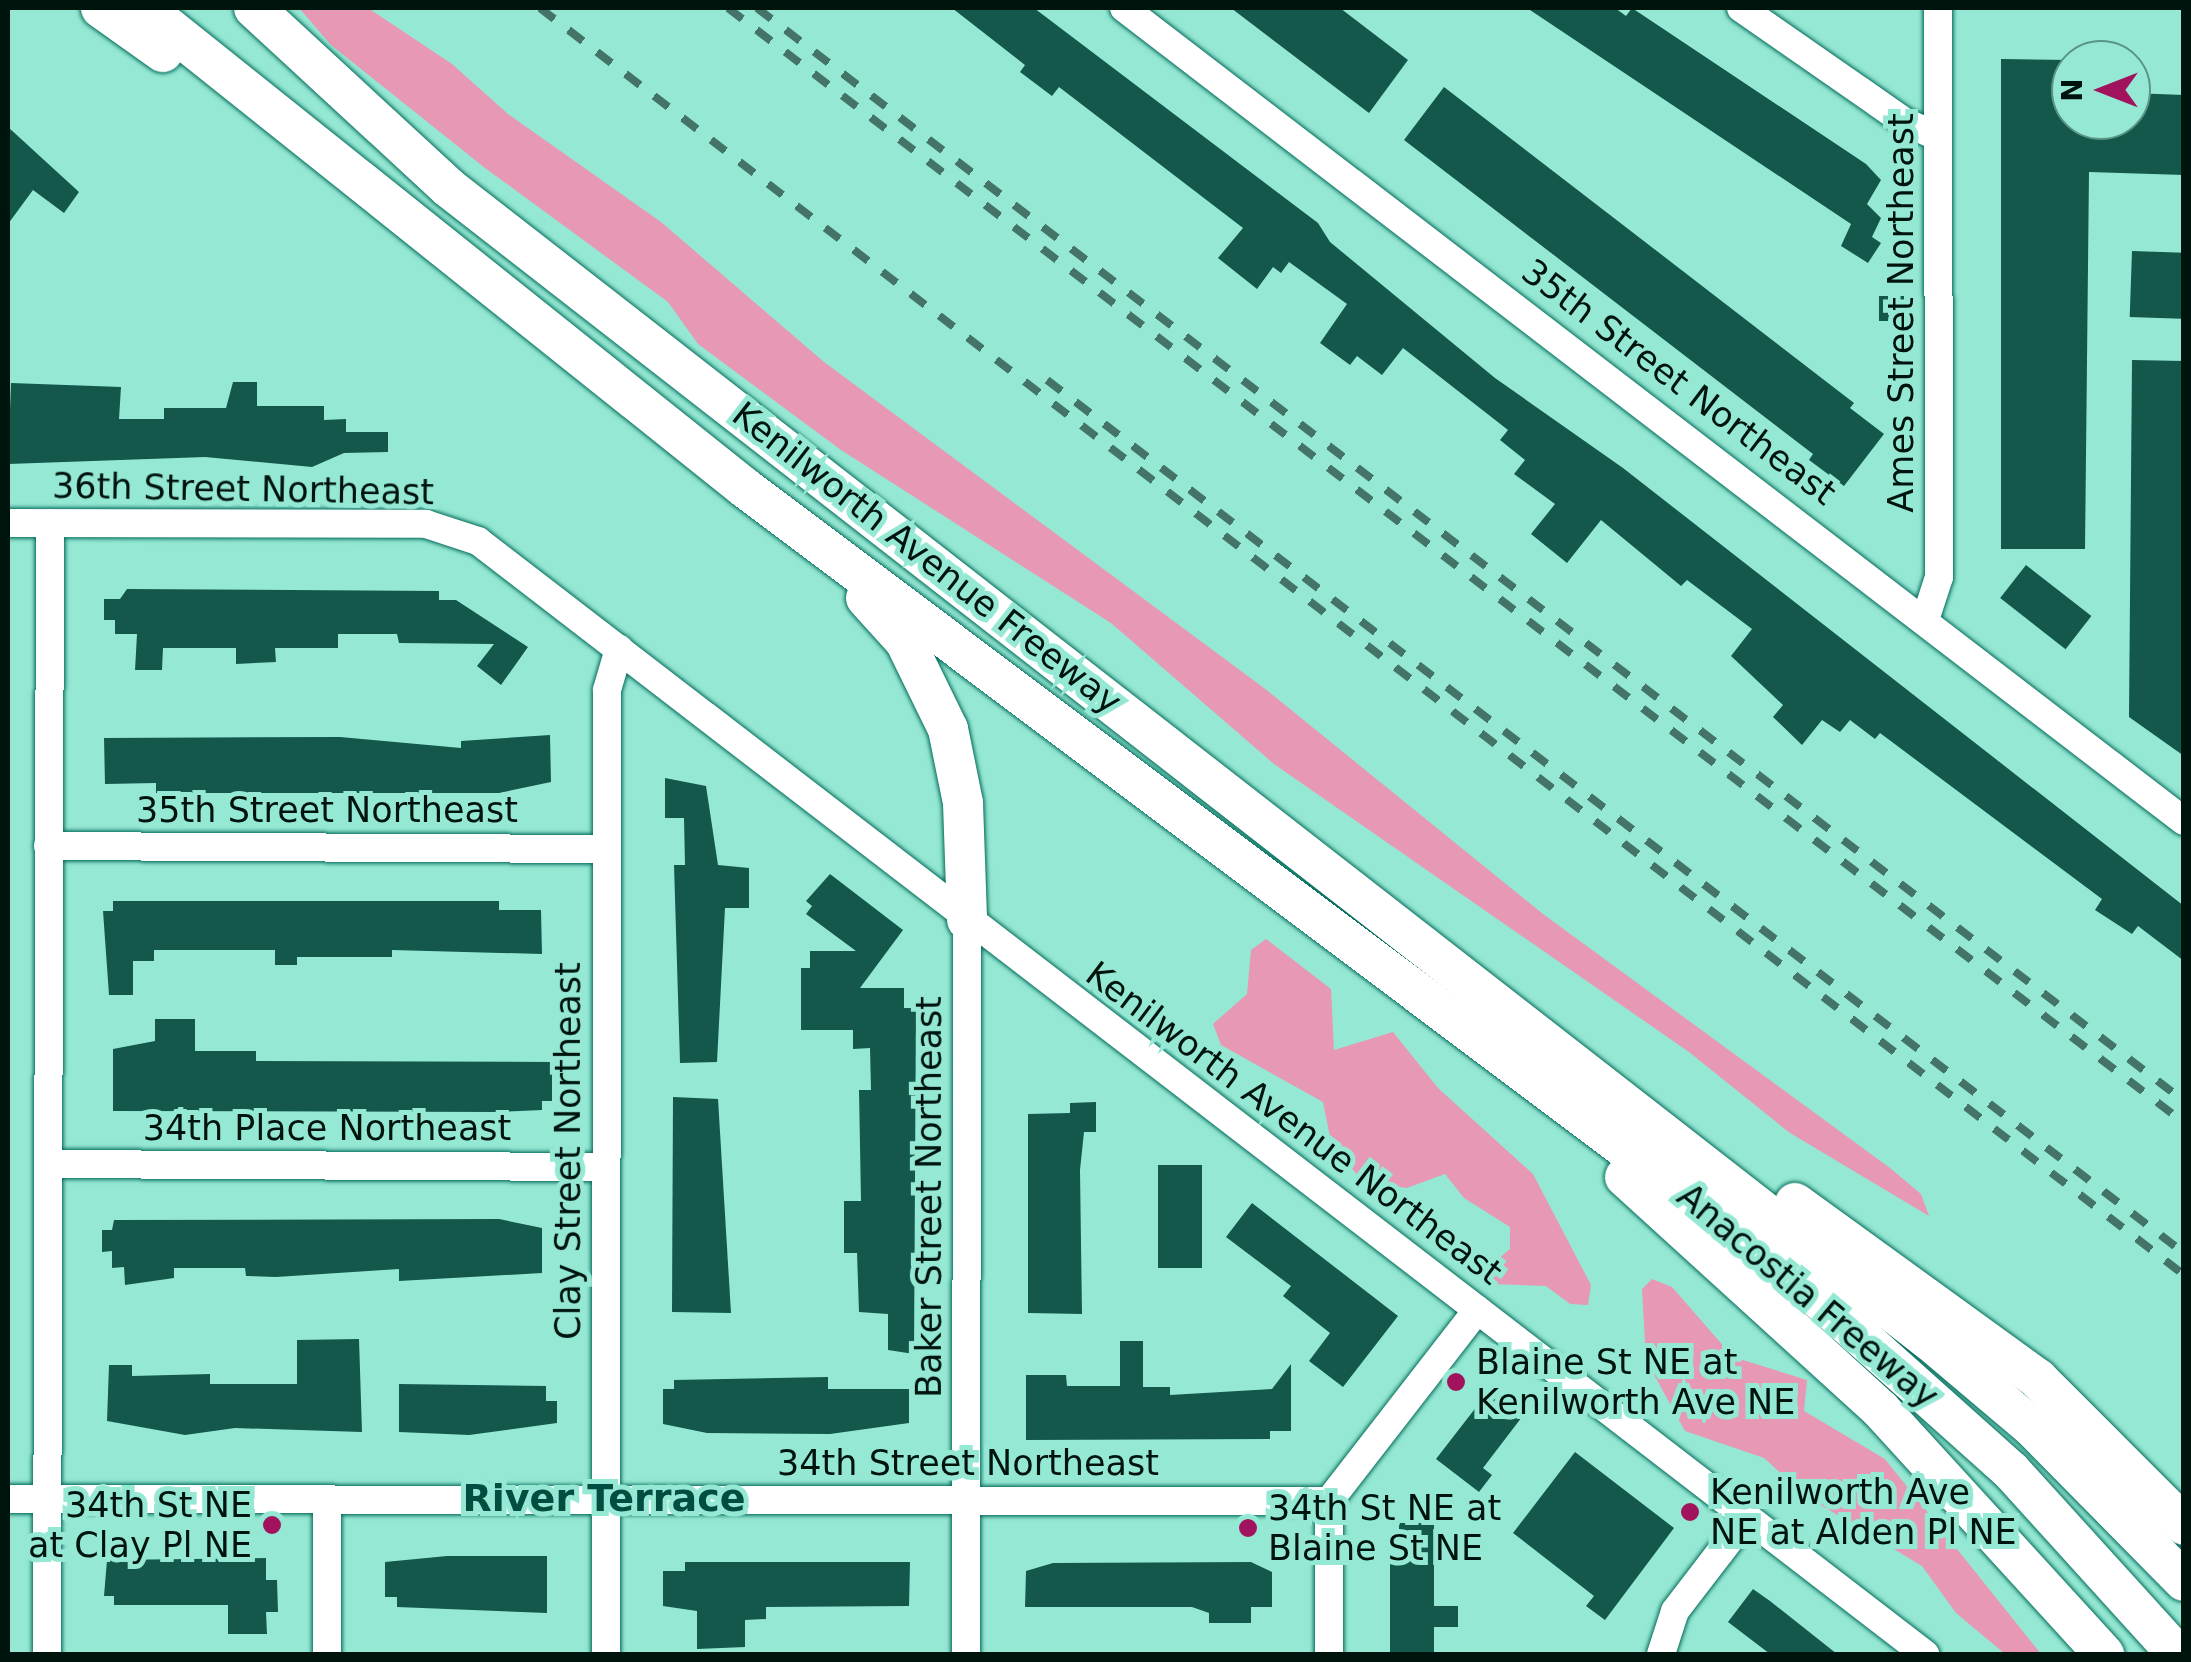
<!DOCTYPE html>
<style>
body{margin:0}
#map{position:relative;width:2191px;height:1662px;overflow:hidden;background:#95e9d4;font-family:"DejaVu Sans",sans-serif}
div>[style]{position:absolute}
.green>*{inset:0;background:#e698b4}
.building>*{inset:0;background:#13584b;transform-origin:0 0}
.roads{filter:drop-shadow(0 0 2px #036b5a) drop-shadow(0 0 2px #036b5a)}
.minor>*{height:28px;margin:-14px;padding:0 14px;transform-origin:14px;border-radius:14px;background:#fff}
.highway>*{height:40px;margin:-20px;padding:0 20px;transform-origin:20px;border-radius:20px;background:#fff}
.rail>*{height:8px;margin-top:-4px;transform-origin:0;background:repeating-linear-gradient(90deg,#437467 0 18px,transparent 0 36px)}
.dots>*{width:28px;height:28px;translate:-50% -50%;box-sizing:border-box;border:5px solid #95e9d4;border-radius:50%}
span{translate:-50% -50%;white-space:nowrap;text-align:center;line-height:1.15;-webkit-text-stroke:10px #95e9d4;paint-order:stroke}
.street-label{font-size:35px;color:#00140e}
.poi-label{font-size:35px;color:#00140e}
.left{translate:0 -50%;text-align:left}
.right{translate:-100% -50%;text-align:right}
.neighbourhood-label{font-size:38px;color:#014e41;font-weight:700}
.frame{position:absolute;inset:0;border:10px solid #00140e;pointer-events:none}
.north{position:absolute;left:2051px;top:40px;width:100px;height:100px;box-sizing:border-box;background:#95e9d4;border:2px solid #599485;border-radius:50%;rotate:270deg;font-size:28px;font-weight:700;line-height:40px;text-align:center;color:#00140e}
.north::after{content:'';display:block;margin:auto;width:35px;height:45px;background:#a1145d;clip-path:polygon(50% 0,100% 100%,50% 72%,0 100%)}
</style>
<div id="map">
<div class="green">
<i style="clip-path:polygon(299px 8px,368px 8px,452px 64px,508px 114px,661px 222px,824px 362px,1264px 688px,1543px 914px,1890px 1168px,1921px 1194px,1929px 1216px,1790px 1133px,1689px 1052px,1274px 764px,1111px 623px,841px 450px,698px 344px,668px 302px,485px 168px,331px 45px)"></i>
<i style="clip-path:polygon(1266px 939px,1331px 989px,1334px 1050px,1393px 1032px,1438px 1088px,1533px 1174px,1591px 1285px,1588px 1305px,1570px 1304px,1546px 1286px,1491px 1284px,1486px 1269px,1510px 1249px,1510px 1227px,1464px 1198px,1445px 1174px,1407px 1188px,1364px 1182px,1332px 1147px,1323px 1102px,1221px 1045px,1213px 1024px,1247px 994px,1251px 950px)"></i>
<i style="clip-path:polygon(1652px 1279px,1672px 1287px,1733px 1357px,1807px 1380px,1804px 1411px,1885px 1459px,2041px 1654px,2005px 1654px,1956px 1613px,1922px 1566px,1806px 1496px,1764px 1458px,1685px 1431px,1646px 1360px,1642px 1289px)"></i>
</div>
<div class="building">
<i style="clip-path:polygon(952px 8px,1034px 8px,1318px 223px,1330px 242px,1495px 378px,1623px 468px,2184px 906px,2184px 961px,2138px 926px,2132px 934px,2095px 910px,2102px 899px,1880px 733px,1875px 739px,1850px 720px,1840px 732px,1822px 720px,1802px 745px,1773px 717px,1783px 705px,1731px 656px,1752px 629px,1687px 580px,1681px 586px,1601px 520px,1567px 563px,1531px 534px,1555px 504px,1514px 474px,1525px 460px,1500px 440px,1508px 430px,1403px 348px,1382px 375px,1357px 356px,1350px 365px,1320px 343px,1347px 304px,1289px 262px,1281px 273px,1273px 267px,1257px 289px,1218px 258px,1243px 228px,1059px 87px,1052px 96px,1020px 72px,1025px 65px)"></i>
<i style="clip-path:polygon(1231px 8px,1340px 8px,1408px 60px,1369px 113px)"></i>
<i style="clip-path:polygon(1527px 8px,1615px 8px,1626px 16px,1632px 8px,1866px 164px,1881px 180px,1867px 204px,1881px 218px,1872px 237px,1881px 243px,1868px 263px,1841px 246px,1851px 224px)"></i>
<i style="clip-path:polygon(2001px 59px,2071px 60px,2071px 126px,2126px 128px,2131px 93px,2184px 95px,2184px 175px,2089px 172px,2085px 549px,2001px 549px)"></i>
<i style="clip-path:polygon(1444px 87px,1854px 403px,1850px 408px,1884px 434px,1844px 486px,1809px 460px,1813px 454px,1404px 140px)"></i>
<i style="clip-path:polygon(8px 127px,79px 192px,64px 213px,33px 190px,8px 224px)"></i>
<i style="left:2132px;top:251px;width:52px;height:66px;rotate:2deg"></i>
<i style="left:1879px;top:296px;width:25px;height:25px"></i>
<i style="clip-path:polygon(2132px 360px,2184px 361px,2184px 756px,2129px 717px)"></i>
<i style="clip-path:polygon(233px 382px,257px 382px,257px 406px,324px 406px,324px 420px,346px 419px,346px 432px,388px 432px,388px 452px,344px 453px,312px 467px,205px 457px,8px 464px,11px 383px,121px 387px,119px 419px,164px 419px,164px 408px,226px 408px)"></i>
<i style="left:2026px;top:565px;width:83px;height:42px;rotate:38deg"></i>
<i style="clip-path:polygon(127px 589px,439px 591px,439px 600px,456px 600px,528px 647px,501px 685px,477px 666px,494px 644px,399px 643px,397px 634px,338px 634px,338px 648px,275px 648px,276px 662px,236px 664px,236px 648px,163px 648px,162px 670px,135px 670px,137px 634px,115px 634px,115px 620px,104px 620px,104px 599px,120px 599px)"></i>
<i style="clip-path:polygon(550px 735px,551px 782px,499px 793px,156px 793px,156px 783px,105px 784px,104px 738px,340px 737px,461px 748px,461px 741px)"></i>
<i style="clip-path:polygon(665px 778px,706px 786px,718px 865px,749px 868px,749px 908px,725px 908px,717px 1062px,680px 1063px,674px 865px,685px 865px,684px 818px,665px 818px)"></i>
<i style="clip-path:polygon(830px 874px,903px 930px,860px 988px,904px 988px,904px 1008px,916px 1008px,914px 1354px,888px 1350px,888px 1314px,859px 1312px,857px 1253px,844px 1253px,844px 1201px,861px 1201px,859px 1090px,871px 1090px,870px 1048px,853px 1049px,853px 1030px,801px 1030px,801px 968px,810px 968px,810px 951px,856px 951px,806px 914px,812px 906px,806px 901px)"></i>
<i style="clip-path:polygon(113px 901px,499px 901px,499px 910px,541px 910px,542px 954px,392px 950px,392px 957px,297px 957px,297px 965px,275px 965px,275px 950px,154px 950px,154px 961px,133px 961px,133px 995px,109px 995px,103px 911px,113px 911px)"></i>
<i style="clip-path:polygon(155px 1019px,195px 1019px,195px 1051px,256px 1051px,256px 1061px,552px 1062px,552px 1101px,542px 1101px,542px 1110px,499px 1112px,113px 1111px,113px 1049px,155px 1041px)"></i>
<i style="clip-path:polygon(673px 1097px,718px 1099px,731px 1313px,672px 1312px)"></i>
<i style="clip-path:polygon(1096px 1102px,1096px 1132px,1084px 1132px,1080px 1170px,1082px 1314px,1028px 1313px,1028px 1114px,1070px 1113px,1070px 1103px)"></i>
<i style="left:1158px;top:1165px;width:44px;height:103px"></i>
<i style="clip-path:polygon(1252px 1203px,1398px 1316px,1343px 1387px,1309px 1361px,1330px 1333px,1283px 1296px,1291px 1286px,1226px 1237px)"></i>
<i style="clip-path:polygon(499px 1219px,542px 1228px,542px 1273px,399px 1281px,399px 1269px,276px 1277px,246px 1276px,245px 1268px,174px 1268px,174px 1278px,125px 1285px,124px 1267px,112px 1268px,112px 1251px,102px 1252px,102px 1230px,112px 1230px,114px 1220px)"></i>
<i style="clip-path:polygon(359px 1339px,362px 1432px,235px 1428px,185px 1435px,107px 1421px,109px 1365px,132px 1365px,132px 1376px,210px 1374px,210px 1384px,297px 1384px,297px 1340px)"></i>
<i style="clip-path:polygon(1120px 1341px,1143px 1341px,1143px 1387px,1170px 1387px,1170px 1395px,1272px 1389px,1291px 1364px,1291px 1431px,1270px 1431px,1270px 1439px,1026px 1440px,1026px 1375px,1066px 1375px,1067px 1386px,1120px 1386px)"></i>
<i style="clip-path:polygon(828px 1377px,828px 1389px,909px 1389px,909px 1423px,830px 1434px,707px 1433px,663px 1424px,663px 1389px,674px 1389px,674px 1380px)"></i>
<i style="clip-path:polygon(399px 1384px,546px 1386px,546px 1401px,557px 1401px,557px 1423px,469px 1435px,399px 1432px)"></i>
<i style="clip-path:polygon(1491px 1388px,1525px 1413px,1483px 1468px,1492px 1475px,1479px 1492px,1436px 1459px)"></i>
<i style="clip-path:polygon(1575px 1452px,1674px 1528px,1605px 1620px,1586px 1606px,1594px 1596px,1513px 1533px)"></i>
<i style="clip-path:polygon(1399px 1523px,1434px 1523px,1434px 1606px,1458px 1606px,1458px 1627px,1434px 1627px,1434px 1654px,1390px 1654px,1390px 1554px,1399px 1554px)"></i>
<i style="clip-path:polygon(447px 1556px,547px 1556px,547px 1613px,397px 1607px,397px 1597px,385px 1597px,385px 1562px)"></i>
<i style="clip-path:polygon(266px 1558px,266px 1580px,277px 1580px,278px 1612px,266px 1612px,267px 1634px,228px 1634px,228px 1605px,114px 1605px,114px 1596px,104px 1596px,107px 1560px)"></i>
<i style="clip-path:polygon(685px 1562px,910px 1562px,909px 1606px,766px 1607px,766px 1619px,745px 1620px,745px 1647px,697px 1649px,697px 1611px,663px 1606px,663px 1571px,685px 1571px)"></i>
<i style="clip-path:polygon(1251px 1562px,1272px 1572px,1272px 1607px,1251px 1607px,1251px 1623px,1209px 1623px,1209px 1613px,1192px 1607px,1025px 1607px,1026px 1571px,1053px 1563px)"></i>
<i style="clip-path:polygon(1753px 1589px,1770px 1601px,1837px 1654px,1770px 1654px,1728px 1622px)"></i>
</div>
<div class="roads">
<div class="minor">
<i style="left:1124px;top:8px;width:1336px;rotate:37.49deg"></i>
<i style="left:1741px;top:8px;width:200px;rotate:34.8deg"></i>
<i style="left:1905px;top:122px;width:36px;rotate:24deg"></i>
<i style="left:8px;top:523px;width:418px;rotate:0.1deg"></i>
<i style="left:426px;top:524px;width:55px;rotate:18.1deg"></i>
<i style="left:478px;top:541px;width:1826px;rotate:37.57deg"></i>
<i style="left:1926px;top:617px;width:42px;rotate:-72deg"></i>
<i style="left:1939px;top:577px;width:569px;rotate:-90.1deg"></i>
<i style="left:48px;top:846px;width:557px;rotate:0.31deg"></i>
<i style="left:48px;top:1164px;width:558px;rotate:0.31deg"></i>
<i style="left:8px;top:1499px;width:1321px;rotate:0.09deg"></i>
<i style="left:327px;top:1500px;width:154px;rotate:90deg"></i>
<i style="left:47px;top:1654px;width:1131px;rotate:-89.85deg"></i>
<i style="left:606px;top:1654px;width:964px;rotate:-89.94deg"></i>
<i style="left:607px;top:690px;width:43px;rotate:-73.7deg"></i>
<i style="left:966px;top:1654px;width:734px;rotate:-89.92deg"></i>
<i style="left:1329px;top:1654px;width:153px;rotate:-90deg"></i>
<i style="left:1329px;top:1501px;width:242px;rotate:-52.2deg"></i>
<i style="left:1661px;top:1654px;width:45px;rotate:-72deg"></i>
<i style="left:1675px;top:1611px;width:118px;rotate:-52.5deg"></i>
</div>
<div class="highway">
<i style="left:101px;top:8px;width:76px;rotate:35.4deg"></i>
<i style="left:144px;top:8px;width:769px;rotate:38.61deg"></i>
<i style="left:745px;top:488px;width:1298px;rotate:36.89deg"></i>
<i style="left:1783px;top:1267px;width:306px;rotate:41.8deg"></i>
<i style="left:2011px;top:1471px;width:247px;rotate:47.8deg"></i>
<i style="left:254px;top:8px;width:265px;rotate:42.7deg"></i>
<i style="left:449px;top:188px;width:1876px;rotate:37.9deg"></i>
<i style="left:1929px;top:1340px;width:135px;rotate:40.2deg"></i>
<i style="left:2032px;top:1427px;width:216px;rotate:45.4deg"></i>
<i style="left:866px;top:598px;width:58px;rotate:47.8deg"></i>
<i style="left:905px;top:641px;width:98px;rotate:64deg"></i>
<i style="left:948px;top:729px;width:76px;rotate:78.5deg"></i>
<i style="left:963px;top:803px;width:117px;rotate:88deg"></i>
<i style="left:1625px;top:1177px;width:346px;rotate:42.3deg"></i>
<i style="left:1881px;top:1410px;width:331px;rotate:47.6deg"></i>
<i style="left:1795px;top:1203px;width:300px;rotate:35.9deg"></i>
<i style="left:2038px;top:1379px;width:206px;rotate:45deg"></i>
</div>
</div>
<div class="rail">
<i style="left:540px;top:8px;width:2076px;rotate:37.62deg"></i>
<i style="left:728px;top:8px;width:1834px;rotate:37.44deg"></i>
<i style="left:757px;top:8px;width:1797px;rotate:37.45deg"></i>
<i style="left:1047px;top:380px;width:1433px;rotate:37.52deg"></i>
</div>
<div class="dots">
<i style="left:1456px;top:1382px;background:#a1145d"></i>
<i style="left:1690px;top:1512px;background:#a1145d"></i>
<i style="left:272px;top:1525px;background:#a1145d"></i>
<i style="left:1248px;top:1528px;background:#a1145d"></i>
</div>
<div class="street-label">
<span style="left:1901px;top:313px;rotate:-90deg">Ames Street Northeast</span>
<span style="left:1679px;top:382px;rotate:37deg">35th Street Northeast</span>
<span style="left:243px;top:489px;rotate:1deg">36th Street Northeast</span>
<span style="left:927px;top:558px;rotate:38deg">Kenilworth Avenue Freeway</span>
<span style="left:327px;top:810px">35th Street Northeast</span>
<span style="left:1294px;top:1123px;rotate:37deg">Kenilworth Avenue Northeast</span>
<span style="left:327px;top:1128px">34th Place Northeast</span>
<span style="left:568px;top:1151px;rotate:-90deg">Clay Street Northeast</span>
<span style="left:929px;top:1197px;rotate:-90deg">Baker Street Northeast</span>
<span style="left:1808px;top:1296px;rotate:40deg">Anacostia Freeway</span>
<span style="left:968px;top:1463px">34th Street Northeast</span>
</div>
<div class="poi-label">
<span class="left" style="left:1476px;top:1382px">Blaine St NE at<br>Kenilworth Ave NE</span>
<span class="left" style="left:1710px;top:1512px">Kenilworth Ave<br>NE at Alden Pl NE</span>
<span class="right" style="left:252px;top:1525px">34th St NE<br>at Clay Pl NE</span>
<span class="left" style="left:1268px;top:1528px">34th St NE at<br>Blaine St NE</span>
</div>
<div class="neighbourhood-label">
<span style="left:604px;top:1499px">River Terrace</span>
</div>
<div class="frame"></div>
<div class="north">N</div>
</div>
